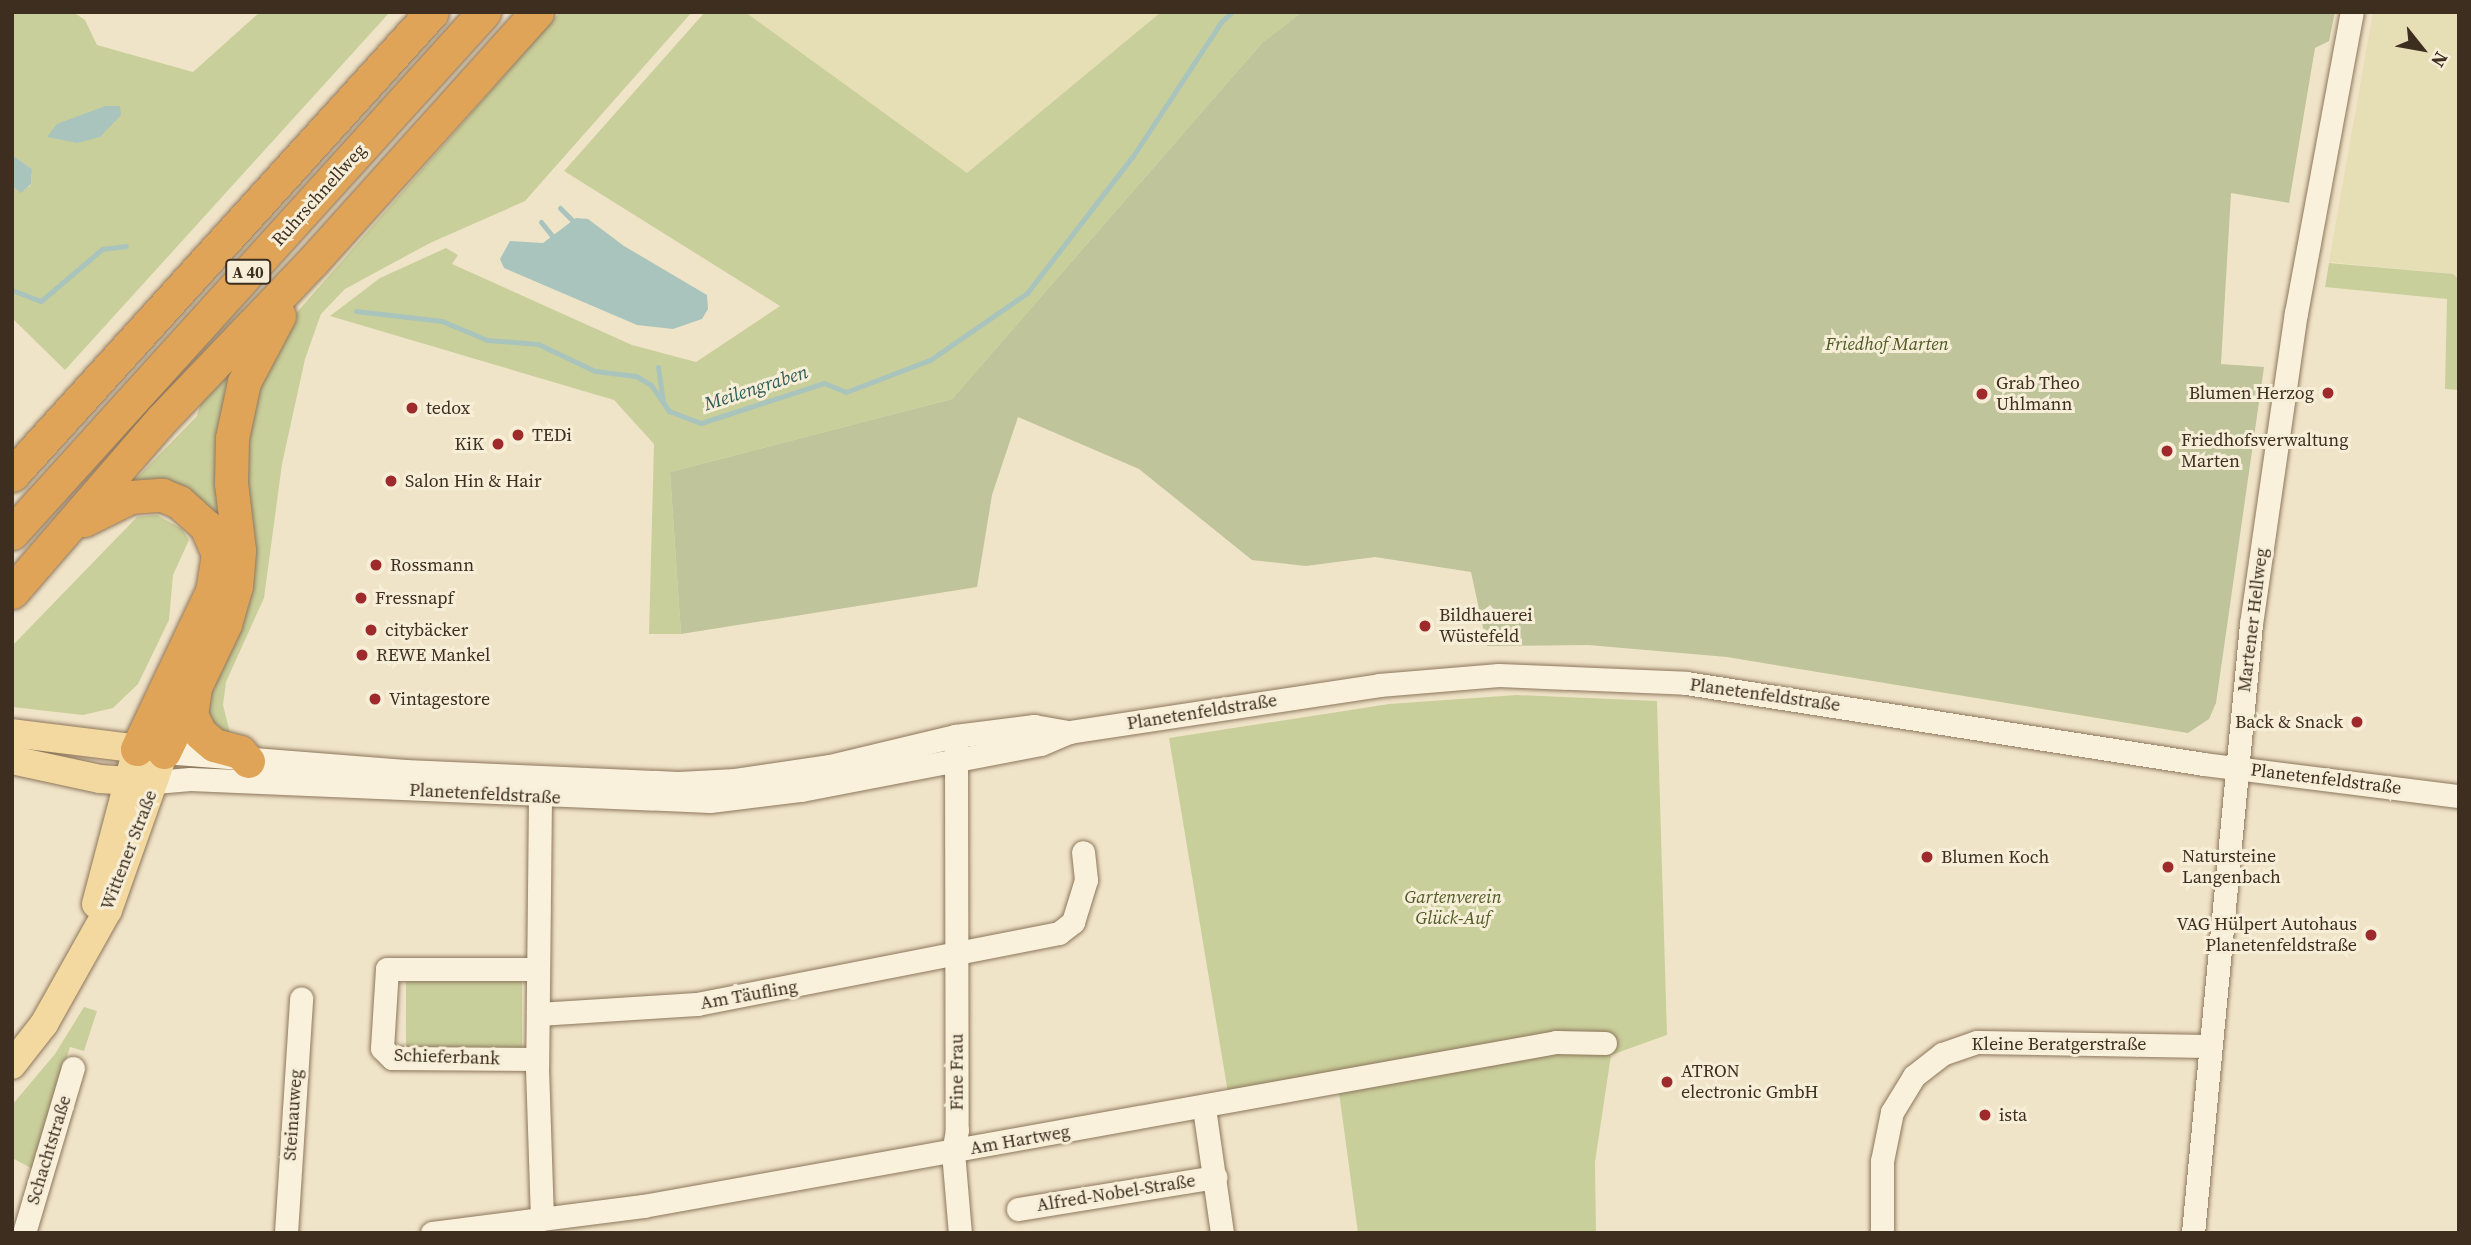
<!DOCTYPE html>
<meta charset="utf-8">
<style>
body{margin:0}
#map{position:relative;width:2471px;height:1245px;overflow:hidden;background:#f0e4c8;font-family:"Source Serif 4",serif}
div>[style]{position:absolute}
.farmland>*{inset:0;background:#e6deb5}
.green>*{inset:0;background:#c9cf9b;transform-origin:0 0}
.cemetery>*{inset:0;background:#bfc49a}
.water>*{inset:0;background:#a9c4bc}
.stream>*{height:5px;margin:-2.5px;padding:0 2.5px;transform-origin:2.5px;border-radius:2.5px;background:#a9c4bc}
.roads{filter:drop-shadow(0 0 2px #8d765c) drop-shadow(0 0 2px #8d765c)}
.minor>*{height:23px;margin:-11.5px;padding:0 11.5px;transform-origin:11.5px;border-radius:11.5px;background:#faf1dc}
.major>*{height:28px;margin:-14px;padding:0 14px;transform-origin:14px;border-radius:14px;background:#f3d9a0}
.highway>*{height:33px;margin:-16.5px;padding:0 16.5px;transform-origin:16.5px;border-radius:16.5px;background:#e0a458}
.dots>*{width:19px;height:19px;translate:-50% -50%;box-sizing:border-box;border:4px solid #f7eed8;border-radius:50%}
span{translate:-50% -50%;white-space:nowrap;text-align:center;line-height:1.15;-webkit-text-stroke:6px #f7eed8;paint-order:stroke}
.shield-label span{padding:2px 5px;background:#f7eed8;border:2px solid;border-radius:5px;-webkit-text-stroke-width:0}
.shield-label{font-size:16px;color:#3d2e20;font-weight:700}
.street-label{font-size:18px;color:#3d2e20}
.park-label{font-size:18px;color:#4d5a26;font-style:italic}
.poi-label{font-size:18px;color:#3d2e20}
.left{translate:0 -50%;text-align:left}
.right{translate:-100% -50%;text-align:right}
.water-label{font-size:19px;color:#2f5d5a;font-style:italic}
.frame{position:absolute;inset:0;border:14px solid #3d2e20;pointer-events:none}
.north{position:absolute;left:2387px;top:14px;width:70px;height:70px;-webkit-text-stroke:5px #f7eed8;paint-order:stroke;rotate:121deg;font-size:19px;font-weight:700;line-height:28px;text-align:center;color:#3d2e20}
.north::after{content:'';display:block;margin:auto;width:24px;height:32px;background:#3d2e20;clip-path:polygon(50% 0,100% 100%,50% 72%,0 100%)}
</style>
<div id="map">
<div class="farmland">
<i style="clip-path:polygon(745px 12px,1161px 12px,967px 173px)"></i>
<i style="clip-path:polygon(2373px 12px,2459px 12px,2459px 278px,2453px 274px,2329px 262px)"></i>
</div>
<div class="green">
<i style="clip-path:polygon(12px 12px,73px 12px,85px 20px,97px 45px,193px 72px,260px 12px,390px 12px,65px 370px,12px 318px,12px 186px,21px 192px,31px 185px,32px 169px,12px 155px)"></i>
<i style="clip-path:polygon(560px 12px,692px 12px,525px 201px,430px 243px,345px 289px,321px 314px,305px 359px,282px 464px,264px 598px,226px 682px,223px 705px,231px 737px,217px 732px,199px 697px,246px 412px,284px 327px)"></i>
<i style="clip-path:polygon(705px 12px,745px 12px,967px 173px,1161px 12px,1302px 12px,1262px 43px,952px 399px,670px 472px,681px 634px,649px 634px,654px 444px,614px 400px,330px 316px,380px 278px,446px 248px,458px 255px,452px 264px,632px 345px,696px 362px,780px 306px,564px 171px)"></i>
<i style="clip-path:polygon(2329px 263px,2453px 274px,2459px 279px,2459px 390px,2445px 389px,2447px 299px,2325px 287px)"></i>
<i style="clip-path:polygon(247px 355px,221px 537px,124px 491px,197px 416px,200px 405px)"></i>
<i style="clip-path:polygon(157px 515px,182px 529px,189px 540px,173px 575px,169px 620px,138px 684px,113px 708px,83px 715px,12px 707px,12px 646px,137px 517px)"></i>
<i style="clip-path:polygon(1517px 695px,1657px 701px,1667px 1035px,1611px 1055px,1595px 1162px,1596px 1233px,1358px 1233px,1338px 1085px,1229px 1099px,1169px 738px,1389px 704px)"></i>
<i style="left:406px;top:976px;width:116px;height:76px"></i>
<i style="clip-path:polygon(84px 1007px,97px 1011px,84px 1051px,70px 1047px,33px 1169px,12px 1158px,12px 1105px,55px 1054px)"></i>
</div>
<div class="cemetery">
<i style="clip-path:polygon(1302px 12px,2335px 12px,2329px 41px,2315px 48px,2289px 203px,2231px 193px,2221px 364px,2264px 367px,2216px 703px,2209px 719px,2188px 733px,1727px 657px,1588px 645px,1487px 646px,1471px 572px,1375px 557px,1306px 566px,1252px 560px,1139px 469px,1018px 417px,992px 495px,977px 587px,681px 634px,670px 472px,952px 399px,1262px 43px)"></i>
</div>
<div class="water">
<i style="clip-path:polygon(105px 106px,120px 106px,121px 115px,100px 137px,77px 143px,47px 137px,57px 124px)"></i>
<i style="clip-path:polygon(12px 155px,32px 169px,31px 184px,21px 193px,12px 186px)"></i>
<i style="clip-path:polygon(576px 218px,588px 219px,624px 246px,707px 295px,708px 309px,702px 319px,673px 329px,637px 325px,504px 268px,500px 259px,510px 241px,543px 243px)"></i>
</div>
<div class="stream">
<i style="left:560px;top:208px;width:23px;rotate:45deg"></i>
<i style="left:541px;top:222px;width:22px;rotate:51deg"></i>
<i style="left:12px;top:290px;width:31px;rotate:21deg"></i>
<i style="left:41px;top:301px;width:80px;rotate:-40.4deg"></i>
<i style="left:102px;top:249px;width:24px;rotate:-7deg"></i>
<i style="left:356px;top:311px;width:87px;rotate:6.6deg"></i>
<i style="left:442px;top:321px;width:49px;rotate:22.9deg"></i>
<i style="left:487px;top:340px;width:51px;rotate:4.5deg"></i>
<i style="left:538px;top:344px;width:63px;rotate:25.3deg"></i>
<i style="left:595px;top:371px;width:41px;rotate:7deg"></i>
<i style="left:636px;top:376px;width:17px;rotate:31deg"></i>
<i style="left:651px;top:385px;width:32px;rotate:55deg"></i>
<i style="left:669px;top:411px;width:34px;rotate:21deg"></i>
<i style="left:701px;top:423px;width:129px;rotate:-18deg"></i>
<i style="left:824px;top:383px;width:24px;rotate:22deg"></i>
<i style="left:846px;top:392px;width:90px;rotate:-20.9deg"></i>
<i style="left:930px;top:360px;width:118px;rotate:-34.6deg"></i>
<i style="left:1027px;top:293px;width:173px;rotate:-52.3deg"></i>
<i style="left:1133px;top:156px;width:160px;rotate:-56.7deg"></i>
<i style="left:1221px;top:22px;width:15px;rotate:-42deg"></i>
<i style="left:658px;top:367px;width:34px;rotate:82deg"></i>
</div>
<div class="roads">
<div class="minor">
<i style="left:956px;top:747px;width:383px;rotate:89.9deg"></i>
<i style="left:957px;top:1130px;width:22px;rotate:100deg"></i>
<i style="left:953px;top:1152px;width:81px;rotate:85.1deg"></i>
<i style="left:164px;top:752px;width:242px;rotate:4.5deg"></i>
<i style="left:405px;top:771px;width:273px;rotate:2.5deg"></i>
<i style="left:678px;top:783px;width:57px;rotate:-3deg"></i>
<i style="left:735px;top:780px;width:96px;rotate:-8.4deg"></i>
<i style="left:830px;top:766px;width:129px;rotate:-13.5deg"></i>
<i style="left:955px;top:736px;width:80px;rotate:-7.2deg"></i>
<i style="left:1034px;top:726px;width:36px;rotate:10deg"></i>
<i style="left:155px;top:782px;width:35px;rotate:-5deg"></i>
<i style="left:190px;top:779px;width:520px;rotate:2.42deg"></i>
<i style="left:710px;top:801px;width:92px;rotate:-6.9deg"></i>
<i style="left:801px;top:790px;width:244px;rotate:-10.9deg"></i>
<i style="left:1041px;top:744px;width:30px;rotate:-23deg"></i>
<i style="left:1069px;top:732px;width:314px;rotate:-8.6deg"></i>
<i style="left:1379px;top:685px;width:120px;rotate:-4.8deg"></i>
<i style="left:1499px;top:675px;width:187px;rotate:2.4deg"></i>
<i style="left:1686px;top:683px;width:524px;rotate:8.89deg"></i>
<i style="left:2204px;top:764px;width:257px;rotate:7.2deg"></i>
<i style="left:540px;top:797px;width:271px;rotate:90.6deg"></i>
<i style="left:537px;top:1068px;width:151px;rotate:88.1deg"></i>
<i style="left:538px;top:1014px;width:159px;rotate:-3.6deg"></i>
<i style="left:697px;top:1004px;width:369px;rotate:-11.1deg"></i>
<i style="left:1059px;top:933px;width:18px;rotate:-38deg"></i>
<i style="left:1073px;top:922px;width:44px;rotate:-72.8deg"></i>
<i style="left:1086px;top:880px;width:28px;rotate:-96deg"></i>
<i style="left:537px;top:1059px;width:145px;rotate:-179.6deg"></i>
<i style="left:392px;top:1058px;width:14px;rotate:-135deg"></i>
<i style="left:382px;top:1048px;width:79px;rotate:-86.4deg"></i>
<i style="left:387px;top:969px;width:151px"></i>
<i style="left:1204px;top:1108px;width:126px;rotate:81.8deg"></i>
<i style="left:1018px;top:1209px;width:200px;rotate:-9.2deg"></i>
<i style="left:24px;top:1233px;width:172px;rotate:-73.5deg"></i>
<i style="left:286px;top:1233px;width:235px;rotate:-86.3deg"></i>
<i style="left:432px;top:1233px;width:213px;rotate:-7.3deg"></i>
<i style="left:643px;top:1206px;width:928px;rotate:-10.18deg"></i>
<i style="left:1556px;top:1042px;width:49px;rotate:1.2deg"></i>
<i style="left:1882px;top:1233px;width:72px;rotate:-90deg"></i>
<i style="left:1882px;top:1161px;width:50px;rotate:-78.5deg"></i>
<i style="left:1892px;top:1112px;width:42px;rotate:-58.6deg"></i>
<i style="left:1914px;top:1076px;width:36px;rotate:-38deg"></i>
<i style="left:1942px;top:1054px;width:37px;rotate:-19deg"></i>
<i style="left:1977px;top:1042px;width:233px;rotate:1deg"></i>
<i style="left:2193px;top:1233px;width:612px;rotate:-84.56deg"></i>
<i style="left:2251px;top:624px;width:314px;rotate:-81.8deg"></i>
<i style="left:2296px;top:313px;width:306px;rotate:-79.5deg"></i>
</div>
<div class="major">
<i style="left:12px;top:733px;width:153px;rotate:7.1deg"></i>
<i style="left:164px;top:752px;width:168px;rotate:109.5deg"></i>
<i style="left:108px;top:910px;width:131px;rotate:119.3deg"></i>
<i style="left:44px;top:1024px;width:52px;rotate:128deg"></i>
<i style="left:12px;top:760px;width:90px;rotate:12.2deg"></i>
<i style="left:100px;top:779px;width:45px;rotate:3.8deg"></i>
<i style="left:96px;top:904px;width:160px;rotate:-75.2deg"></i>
</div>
<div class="highway">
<i style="left:12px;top:475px;width:625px;rotate:-47.79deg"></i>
<i style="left:84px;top:520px;width:51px;rotate:-26.6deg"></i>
<i style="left:130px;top:497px;width:32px;rotate:-4deg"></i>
<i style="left:162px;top:495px;width:18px;rotate:22deg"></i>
<i style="left:179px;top:502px;width:36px;rotate:42deg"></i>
<i style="left:206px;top:526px;width:30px;rotate:67deg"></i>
<i style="left:218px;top:554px;width:37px;rotate:99deg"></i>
<i style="left:212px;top:591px;width:175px;rotate:115.4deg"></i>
<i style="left:12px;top:533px;width:703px;rotate:-47.82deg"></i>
<i style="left:12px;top:592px;width:229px;rotate:-49.1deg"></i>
<i style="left:162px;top:419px;width:219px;rotate:-46.3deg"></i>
<i style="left:313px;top:261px;width:335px;rotate:-48deg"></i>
<i style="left:195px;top:687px;width:28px;rotate:98deg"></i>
<i style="left:191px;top:715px;width:20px;rotate:63deg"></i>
<i style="left:200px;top:733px;width:18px;rotate:41deg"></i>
<i style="left:214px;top:745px;width:27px;rotate:15deg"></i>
<i style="left:240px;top:752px;width:12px;rotate:48deg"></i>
<i style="left:164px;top:752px;width:142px;rotate:-64.5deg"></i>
<i style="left:225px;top:624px;width:40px;rotate:-74deg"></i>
<i style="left:236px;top:586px;width:36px;rotate:-85deg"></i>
<i style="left:239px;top:550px;width:67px;rotate:-96.8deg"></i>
<i style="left:231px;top:483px;width:45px;rotate:-88.7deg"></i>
<i style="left:232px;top:438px;width:57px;rotate:-77.9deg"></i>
<i style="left:244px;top:382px;width:75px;rotate:-62.1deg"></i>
</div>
</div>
<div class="dots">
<i style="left:2328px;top:393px;background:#9e2a2b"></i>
<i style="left:1982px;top:394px;background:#9e2a2b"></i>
<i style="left:412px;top:408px;background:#9e2a2b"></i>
<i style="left:518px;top:435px;background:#9e2a2b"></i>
<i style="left:498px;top:444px;background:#9e2a2b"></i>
<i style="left:2167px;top:451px;background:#9e2a2b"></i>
<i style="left:391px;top:481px;background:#9e2a2b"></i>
<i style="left:376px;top:565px;background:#9e2a2b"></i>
<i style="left:361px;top:598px;background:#9e2a2b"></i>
<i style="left:1425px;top:626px;background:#9e2a2b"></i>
<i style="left:371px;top:630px;background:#9e2a2b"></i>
<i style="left:362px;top:655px;background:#9e2a2b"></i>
<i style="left:375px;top:699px;background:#9e2a2b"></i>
<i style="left:2357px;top:722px;background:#9e2a2b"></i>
<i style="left:1927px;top:857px;background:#9e2a2b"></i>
<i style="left:2168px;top:867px;background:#9e2a2b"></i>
<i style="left:2371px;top:935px;background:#9e2a2b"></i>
<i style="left:1667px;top:1082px;background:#9e2a2b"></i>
<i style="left:1985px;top:1115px;background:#9e2a2b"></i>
</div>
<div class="shield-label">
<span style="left:248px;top:272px">A 40</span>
</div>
<div class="street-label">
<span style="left:319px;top:195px;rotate:-48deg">Ruhrschnellweg</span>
<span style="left:2253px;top:620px;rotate:-83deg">Martener Hellweg</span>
<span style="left:1765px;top:695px;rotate:8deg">Planetenfeldstraße</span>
<span style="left:1202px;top:712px;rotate:-9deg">Planetenfeldstraße</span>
<span style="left:2326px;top:779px;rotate:7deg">Planetenfeldstraße</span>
<span style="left:485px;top:794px;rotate:3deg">Planetenfeldstraße</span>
<span style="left:129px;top:850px;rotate:-69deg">Wittener Straße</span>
<span style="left:749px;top:995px;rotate:-10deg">Am Täufling</span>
<span style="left:2059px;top:1044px">Kleine Beratgerstraße</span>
<span style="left:447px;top:1057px;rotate:2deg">Schieferbank</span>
<span style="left:957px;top:1072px;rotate:-90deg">Fine Frau</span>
<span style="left:293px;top:1115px;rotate:-86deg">Steinauweg</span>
<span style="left:1020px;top:1140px;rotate:-10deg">Am Hartweg</span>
<span style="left:49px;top:1150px;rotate:-73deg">Schachtstraße</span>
<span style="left:1116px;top:1193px;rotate:-9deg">Alfred-Nobel-Straße</span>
</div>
<div class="park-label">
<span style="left:1887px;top:344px">Friedhof Marten</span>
<span style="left:1453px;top:908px">Gartenverein<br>Glück-Auf</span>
</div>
<div class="poi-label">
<span class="left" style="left:1996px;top:394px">Grab Theo<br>Uhlmann</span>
<span class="right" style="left:2314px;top:393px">Blumen Herzog</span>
<span class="left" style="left:426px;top:408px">tedox</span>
<span class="left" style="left:532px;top:435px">TEDi</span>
<span class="left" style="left:2181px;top:451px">Friedhofsverwaltung<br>Marten</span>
<span class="right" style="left:484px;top:444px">KiK</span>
<span class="left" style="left:405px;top:481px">Salon Hin &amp; Hair</span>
<span class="left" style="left:390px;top:565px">Rossmann</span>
<span class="left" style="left:375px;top:598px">Fressnapf</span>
<span class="left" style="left:1439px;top:626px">Bildhauerei<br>Wüstefeld</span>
<span class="left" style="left:385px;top:630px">citybäcker</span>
<span class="left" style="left:376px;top:655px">REWE Mankel</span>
<span class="left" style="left:389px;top:699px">Vintagestore</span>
<span class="right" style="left:2343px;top:722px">Back &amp; Snack</span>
<span class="left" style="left:1941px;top:857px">Blumen Koch</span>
<span class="left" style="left:2182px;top:867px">Natursteine<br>Langenbach</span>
<span class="right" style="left:2357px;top:935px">VAG Hülpert Autohaus<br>Planetenfeldstraße</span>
<span class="left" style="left:1681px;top:1082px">ATRON<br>electronic GmbH</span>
<span class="left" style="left:1999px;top:1115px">ista</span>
</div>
<div class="water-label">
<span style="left:756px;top:388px;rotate:-18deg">Meilengraben</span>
</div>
<div class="frame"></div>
<div class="north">N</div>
</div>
